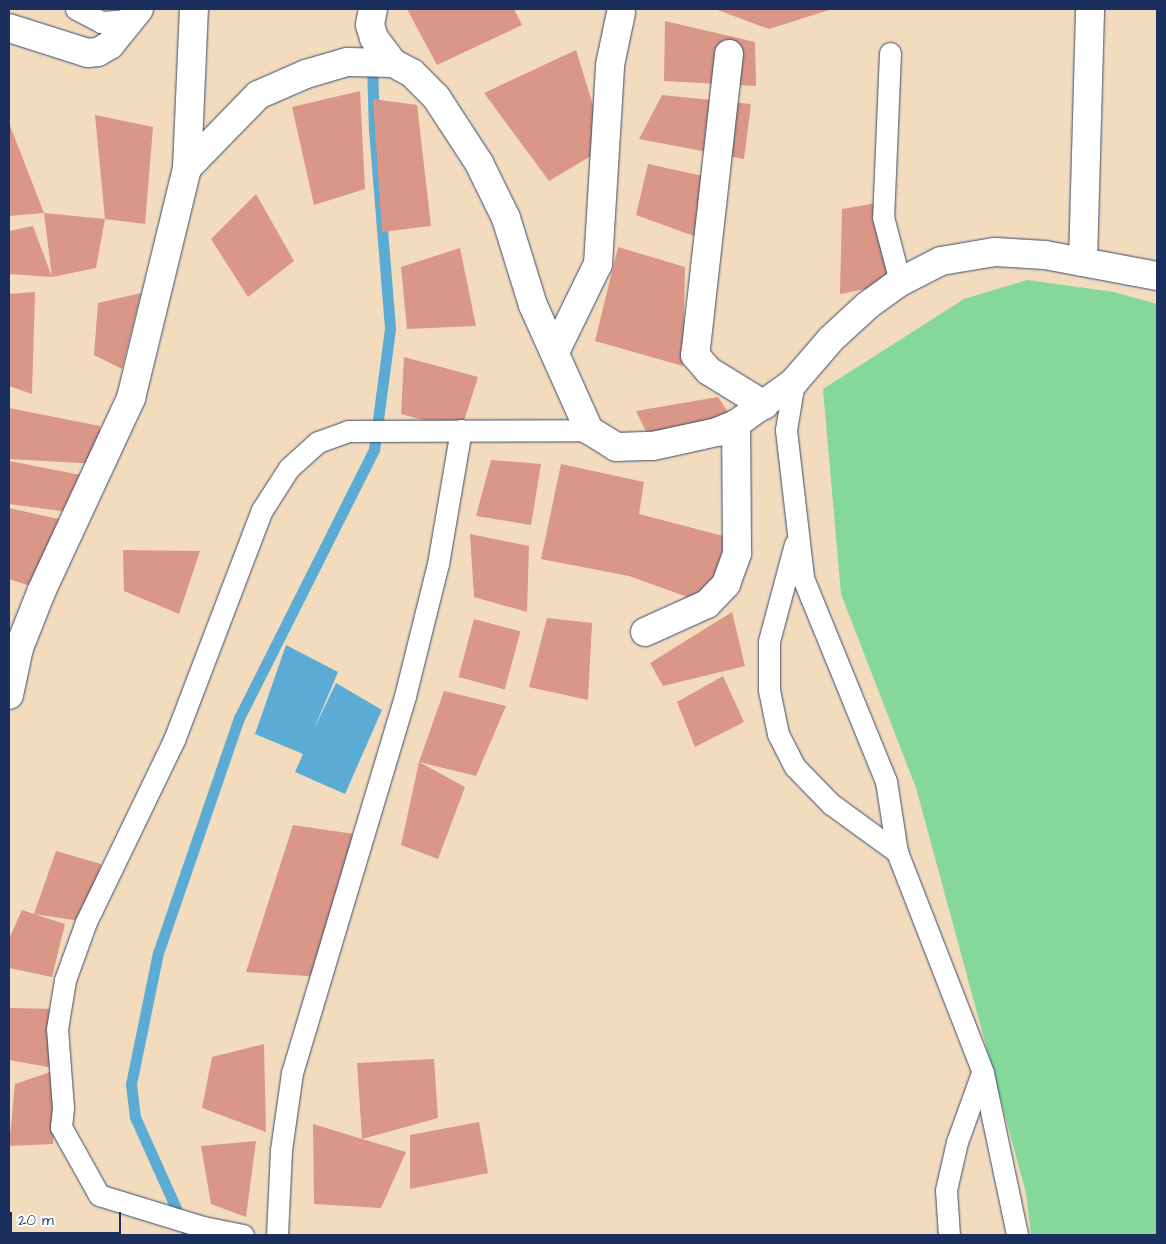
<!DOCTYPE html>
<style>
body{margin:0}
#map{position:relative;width:1166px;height:1244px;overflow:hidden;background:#f3dcbe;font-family:"Architects Daughter",sans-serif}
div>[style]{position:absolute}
.green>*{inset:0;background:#85d899}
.water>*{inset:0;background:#5babd5}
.stream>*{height:11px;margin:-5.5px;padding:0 5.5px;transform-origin:5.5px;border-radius:5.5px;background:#5babd5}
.building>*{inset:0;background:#da9687;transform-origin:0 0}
.roads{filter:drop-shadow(0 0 1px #3b496c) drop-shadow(0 0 1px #3b496c)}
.lane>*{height:21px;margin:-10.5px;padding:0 10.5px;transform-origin:10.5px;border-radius:10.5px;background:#fff}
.street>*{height:28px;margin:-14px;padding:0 14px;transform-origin:14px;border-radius:14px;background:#fff}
span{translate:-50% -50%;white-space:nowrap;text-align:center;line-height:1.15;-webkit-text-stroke:4.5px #fff;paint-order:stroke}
.frame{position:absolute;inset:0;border:10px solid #1b2f5e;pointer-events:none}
.scale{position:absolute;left:10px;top:1212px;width:111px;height:22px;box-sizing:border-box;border:2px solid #1b2f5e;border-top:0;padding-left:6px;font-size:15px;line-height:18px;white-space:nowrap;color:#1b2f5e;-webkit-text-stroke:4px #fff;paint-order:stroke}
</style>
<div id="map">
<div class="green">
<i style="clip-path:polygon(1027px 280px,1114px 292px,1157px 304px,1157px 1235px,1031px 1235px,1026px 1193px,916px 788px,841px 594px,823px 389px,964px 299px)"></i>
</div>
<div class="water">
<i style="clip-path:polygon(286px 645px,338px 672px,313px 731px,336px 683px,382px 710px,345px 794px,295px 772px,303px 754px,255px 734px)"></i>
</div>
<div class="stream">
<i style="left:188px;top:1235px;width:129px;rotate:-114.2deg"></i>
<i style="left:135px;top:1117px;width:33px;rotate:-97deg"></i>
<i style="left:131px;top:1084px;width:134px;rotate:-78.4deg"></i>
<i style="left:158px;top:953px;width:249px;rotate:-71deg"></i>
<i style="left:239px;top:718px;width:300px;rotate:-63.3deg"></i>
<i style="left:374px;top:450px;width:123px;rotate:-82.5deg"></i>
<i style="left:390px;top:328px;width:198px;rotate:-94.6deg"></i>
<i style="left:374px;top:131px;width:68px;rotate:-91.7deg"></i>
</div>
<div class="building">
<i style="clip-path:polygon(407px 9px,514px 9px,522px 25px,437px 65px)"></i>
<i style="clip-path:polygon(715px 9px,832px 9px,769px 29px)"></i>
<i style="clip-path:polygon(665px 21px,755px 42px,756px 86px,664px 81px)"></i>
<i style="clip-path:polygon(576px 50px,606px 147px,549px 181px,484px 93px)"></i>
<i style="clip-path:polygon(360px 91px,365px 189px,314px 205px,292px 107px)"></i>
<i style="clip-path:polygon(662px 95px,751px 104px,744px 159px,639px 139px)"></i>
<i style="clip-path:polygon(373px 99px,417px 105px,431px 226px,382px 232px)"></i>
<i style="clip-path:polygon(95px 115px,153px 127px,145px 224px,105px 219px)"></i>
<i style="clip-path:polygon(9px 123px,44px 213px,105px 219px,96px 268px,52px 277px,44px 213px,9px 216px)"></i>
<i style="clip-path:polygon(648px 164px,703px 176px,694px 236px,636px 215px)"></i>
<i style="clip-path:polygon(256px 194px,294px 261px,248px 297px,211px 239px)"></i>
<i style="clip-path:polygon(883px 202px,900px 282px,840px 294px,842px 209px)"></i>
<i style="clip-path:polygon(33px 226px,52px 277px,9px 274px,9px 231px)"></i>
<i style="clip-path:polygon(618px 247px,685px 267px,683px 366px,595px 341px)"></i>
<i style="clip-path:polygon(460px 248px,476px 326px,407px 329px,401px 267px)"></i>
<i style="clip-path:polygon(35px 292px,32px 394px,9px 386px,9px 294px)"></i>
<i style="clip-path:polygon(141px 293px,122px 369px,94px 355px,98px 303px)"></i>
<i style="clip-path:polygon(404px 357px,478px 377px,461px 430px,401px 414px)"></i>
<i style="clip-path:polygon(718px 397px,736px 424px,653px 446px,636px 411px)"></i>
<i style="clip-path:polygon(9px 408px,100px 426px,99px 464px,9px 459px)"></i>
<i style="clip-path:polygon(491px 460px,541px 464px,531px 525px,476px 516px)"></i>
<i style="clip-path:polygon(9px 461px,81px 475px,76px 513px,9px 504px)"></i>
<i style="clip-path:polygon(561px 464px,644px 482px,639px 514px,727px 537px,707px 604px,629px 576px,541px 559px)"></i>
<i style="clip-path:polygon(9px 508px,72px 522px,42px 590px,9px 579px)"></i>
<i style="clip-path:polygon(470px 534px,529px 546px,527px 612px,474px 597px)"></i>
<i style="clip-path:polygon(123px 550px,200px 551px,179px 614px,124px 591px)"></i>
<i style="clip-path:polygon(732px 612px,745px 666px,663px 686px,650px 663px)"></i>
<i style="clip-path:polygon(547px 618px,592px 623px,588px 700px,529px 687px)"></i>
<i style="left:474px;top:619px;width:48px;height:60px;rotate:15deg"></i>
<i style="clip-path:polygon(723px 676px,744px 722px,695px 747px,677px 702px)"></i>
<i style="clip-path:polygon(444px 691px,506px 706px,476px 776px,419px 762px,465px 787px,438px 859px,401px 845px,419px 762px)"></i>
<i style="clip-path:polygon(293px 825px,354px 834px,322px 977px,246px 972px)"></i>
<i style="clip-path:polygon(56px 851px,101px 864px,86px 922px,34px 914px,65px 924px,52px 977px,9px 968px,9px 939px,22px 910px,34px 914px)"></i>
<i style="clip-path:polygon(9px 1008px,60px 1009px,59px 1069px,9px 1060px)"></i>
<i style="clip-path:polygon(264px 1044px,266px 1132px,202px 1108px,212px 1057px)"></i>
<i style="clip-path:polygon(434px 1059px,438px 1118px,362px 1139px,406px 1152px,381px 1208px,314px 1204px,313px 1124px,362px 1139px,357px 1063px)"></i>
<i style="clip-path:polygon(59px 1069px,53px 1144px,9px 1146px,15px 1084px)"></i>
<i style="clip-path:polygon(479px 1122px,488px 1173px,410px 1189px,410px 1135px)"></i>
<i style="clip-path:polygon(256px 1141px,246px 1217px,211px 1204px,201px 1146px)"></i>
</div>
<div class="roads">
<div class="lane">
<i style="left:76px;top:9px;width:28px;rotate:27deg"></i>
<i style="left:101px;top:22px;width:29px;rotate:-4deg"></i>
<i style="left:890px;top:53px;width:164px;rotate:92.4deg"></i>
<i style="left:883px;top:217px;width:67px;rotate:75.3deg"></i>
<i style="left:794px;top:382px;width:49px;rotate:99.5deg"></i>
<i style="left:786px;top:430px;width:149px;rotate:83.4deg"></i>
<i style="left:803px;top:578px;width:219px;rotate:67.8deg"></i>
<i style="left:886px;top:781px;width:72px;rotate:81.2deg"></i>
<i style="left:897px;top:852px;width:237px;rotate:68.7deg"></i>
<i style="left:983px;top:1073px;width:166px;rotate:78.1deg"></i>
<i style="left:795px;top:544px;width:100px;rotate:105deg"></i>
<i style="left:769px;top:641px;width:49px;rotate:90deg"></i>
<i style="left:769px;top:690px;width:45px;rotate:78.4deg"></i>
<i style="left:778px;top:734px;width:37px;rotate:63deg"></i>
<i style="left:795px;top:767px;width:52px;rotate:45.8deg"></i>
<i style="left:831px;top:804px;width:82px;rotate:36deg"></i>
<i style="left:243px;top:1235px;width:41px;rotate:-168.7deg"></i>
<i style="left:203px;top:1227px;width:109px;rotate:-162.9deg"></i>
<i style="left:99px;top:1195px;width:78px;rotate:-119.2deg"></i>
<i style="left:61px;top:1127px;width:19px;rotate:-84deg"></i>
<i style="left:63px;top:1108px;width:79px;rotate:-94.3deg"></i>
<i style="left:57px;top:1029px;width:50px;rotate:-80.7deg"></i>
<i style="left:65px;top:980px;width:62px;rotate:-70.1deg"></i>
<i style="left:86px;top:922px;width:202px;rotate:-64.2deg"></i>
<i style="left:174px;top:740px;width:246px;rotate:-69.1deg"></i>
<i style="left:262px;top:510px;width:50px;rotate:-57.3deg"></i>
<i style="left:289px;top:468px;width:39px;rotate:-42deg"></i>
<i style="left:318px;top:442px;width:32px;rotate:-20deg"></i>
<i style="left:348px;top:431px;width:241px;rotate:-0.2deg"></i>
<i style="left:277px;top:1235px;width:85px;rotate:-87.3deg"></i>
<i style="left:281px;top:1150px;width:78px;rotate:-81.9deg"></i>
<i style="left:292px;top:1073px;width:394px;rotate:-73.3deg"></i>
<i style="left:405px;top:696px;width:136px;rotate:-76deg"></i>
<i style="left:438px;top:564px;width:136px;rotate:-80.3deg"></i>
<i style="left:949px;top:1235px;width:45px;rotate:-93.8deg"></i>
<i style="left:946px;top:1190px;width:49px;rotate:-77.1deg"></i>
<i style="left:957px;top:1142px;width:73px;rotate:-70.1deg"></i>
</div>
<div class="street">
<i style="left:373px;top:9px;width:16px;rotate:101deg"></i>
<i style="left:370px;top:25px;width:14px;rotate:73deg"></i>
<i style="left:374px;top:38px;width:31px;rotate:53deg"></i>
<i style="left:9px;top:28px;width:83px;rotate:17.6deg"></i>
<i style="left:88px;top:53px;width:10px;rotate:-6deg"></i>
<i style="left:98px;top:52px;width:14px;rotate:-30deg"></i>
<i style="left:110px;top:45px;width:46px;rotate:-51.1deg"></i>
<i style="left:729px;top:54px;width:303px;rotate:96.4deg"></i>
<i style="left:695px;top:355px;width:21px;rotate:49deg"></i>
<i style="left:709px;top:371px;width:65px;rotate:31.7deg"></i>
<i style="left:187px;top:168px;width:159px;rotate:-87.5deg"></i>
<i style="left:1083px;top:262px;width:253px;rotate:-88.4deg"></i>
<i style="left:555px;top:352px;width:98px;rotate:-64deg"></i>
<i style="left:598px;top:264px;width:199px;rotate:-86.5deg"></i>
<i style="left:610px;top:65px;width:53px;rotate:-78.1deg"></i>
<i style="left:645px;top:632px;width:68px;rotate:-24.3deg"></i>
<i style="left:707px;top:604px;width:28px;rotate:-46deg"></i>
<i style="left:726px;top:584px;width:33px;rotate:-70deg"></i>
<i style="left:737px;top:553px;width:129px;rotate:-90.4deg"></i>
<i style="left:9px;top:695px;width:48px;rotate:-78deg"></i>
<i style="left:19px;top:648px;width:62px;rotate:-68.4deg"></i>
<i style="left:42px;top:590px;width:212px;rotate:-65.1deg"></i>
<i style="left:131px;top:398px;width:237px;rotate:-76.3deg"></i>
<i style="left:187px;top:168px;width:102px;rotate:-45.8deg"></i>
<i style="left:258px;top:95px;width:52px;rotate:-23.6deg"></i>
<i style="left:306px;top:74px;width:43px;rotate:-16.3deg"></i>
<i style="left:347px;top:62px;width:46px;rotate:1.2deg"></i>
<i style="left:393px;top:63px;width:21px;rotate:28deg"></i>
<i style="left:412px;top:73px;width:34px;rotate:45deg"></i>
<i style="left:436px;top:97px;width:79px;rotate:56.9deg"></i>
<i style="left:479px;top:163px;width:61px;rotate:63.9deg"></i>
<i style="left:506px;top:218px;width:91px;rotate:72.8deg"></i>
<i style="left:533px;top:305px;width:137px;rotate:65.9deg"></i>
<i style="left:589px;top:430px;width:32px;rotate:32deg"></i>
<i style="left:616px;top:447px;width:37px;rotate:-2deg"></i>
<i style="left:653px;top:446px;width:66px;rotate:-12.3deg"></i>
<i style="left:717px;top:432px;width:21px;rotate:-23deg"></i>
<i style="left:736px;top:424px;width:72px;rotate:-35.9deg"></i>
<i style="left:794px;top:382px;width:57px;rotate:-49.3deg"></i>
<i style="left:831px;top:339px;width:50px;rotate:-42.6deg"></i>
<i style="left:868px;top:305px;width:39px;rotate:-36deg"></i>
<i style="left:900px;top:282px;width:46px;rotate:-27.1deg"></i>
<i style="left:941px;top:261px;width:55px;rotate:-9.5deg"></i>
<i style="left:995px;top:252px;width:50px;rotate:3.4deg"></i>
<i style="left:1045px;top:255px;width:114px;rotate:10.6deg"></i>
</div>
</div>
<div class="frame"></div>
<div class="scale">20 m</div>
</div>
